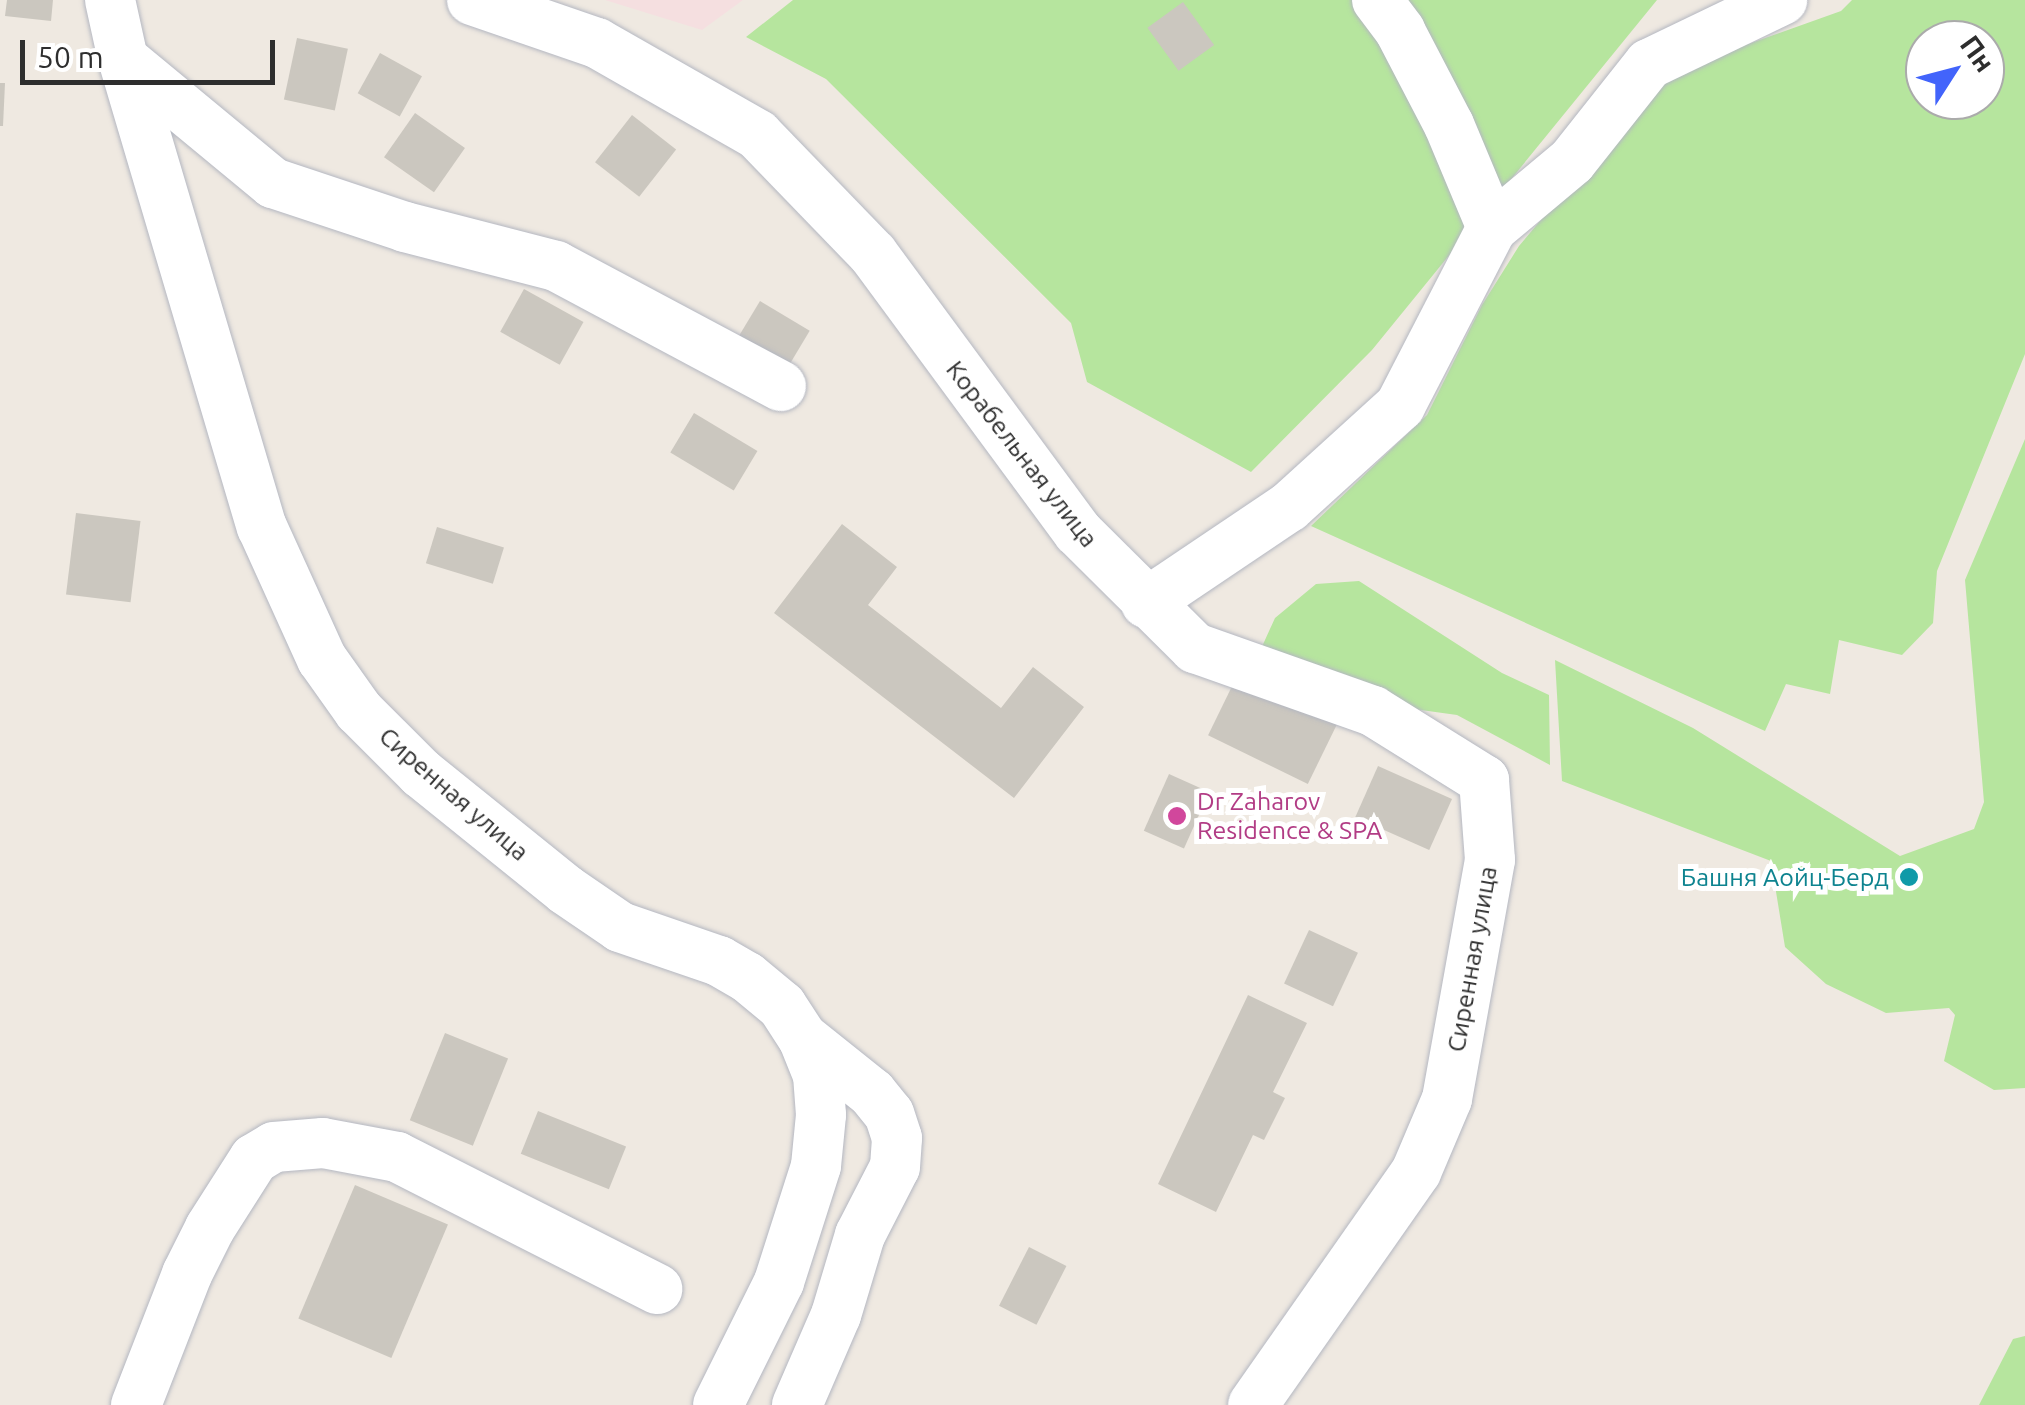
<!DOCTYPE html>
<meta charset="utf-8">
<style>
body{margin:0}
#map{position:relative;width:2025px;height:1405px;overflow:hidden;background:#efe9e1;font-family:Ubuntu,sans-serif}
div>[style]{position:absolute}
.medical>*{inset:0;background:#f5dfe0}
.green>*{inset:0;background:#b6e59e}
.building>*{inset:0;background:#cbc7bf;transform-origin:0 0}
.roads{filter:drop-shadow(0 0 2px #b4b7c1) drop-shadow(0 0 2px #b4b7c1)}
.minor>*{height:50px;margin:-25px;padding:0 25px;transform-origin:25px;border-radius:25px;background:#fff}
.dots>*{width:28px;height:28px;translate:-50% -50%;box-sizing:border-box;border:5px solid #fff;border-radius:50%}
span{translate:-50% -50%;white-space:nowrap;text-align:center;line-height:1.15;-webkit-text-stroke:10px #fff;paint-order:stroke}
.street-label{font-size:25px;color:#2e2e2e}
.hotel-label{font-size:25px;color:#b23c85}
.left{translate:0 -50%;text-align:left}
.culture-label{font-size:25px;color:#0d838f}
.right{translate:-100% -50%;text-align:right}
.north{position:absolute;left:1905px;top:20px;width:100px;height:100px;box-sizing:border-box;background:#fff;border:2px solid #ababab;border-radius:50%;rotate:54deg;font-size:28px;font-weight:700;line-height:40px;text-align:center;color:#2e2e2e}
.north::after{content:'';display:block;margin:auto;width:35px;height:45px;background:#4264fb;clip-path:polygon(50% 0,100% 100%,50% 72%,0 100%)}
.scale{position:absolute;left:20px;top:40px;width:255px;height:45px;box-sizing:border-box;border:5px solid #2e2e2e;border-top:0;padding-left:12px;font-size:30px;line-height:35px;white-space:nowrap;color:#2e2e2e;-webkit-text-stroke:8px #fff;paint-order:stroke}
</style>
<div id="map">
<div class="medical">
<i style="clip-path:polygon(605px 0,743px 0,702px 30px)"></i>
</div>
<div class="green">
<i style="clip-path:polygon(793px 0,1657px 0,1372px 350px,1251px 472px,1087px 382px,1071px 323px,826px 79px,746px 37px)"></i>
<i style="clip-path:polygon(evenodd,1852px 0,2025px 0,2025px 354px,1937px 571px,1933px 623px,1902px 655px,1839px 640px,1830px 694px,1786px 684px,1765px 731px,1311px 526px,1427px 415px,1482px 305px,1519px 246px,1649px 92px,1720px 54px,1841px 11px,1852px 0,1925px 40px,1985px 40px,1985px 100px,1925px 100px,1925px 40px)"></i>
<i style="clip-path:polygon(2025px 439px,2025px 1088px,1994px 1090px,1944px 1061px,1955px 1015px,1949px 1008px,1886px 1013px,1826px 984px,1785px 947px,1771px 861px,1562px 781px,1555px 660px,1693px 728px,1900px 856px,1974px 829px,1984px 802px,1965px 580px)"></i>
<i style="clip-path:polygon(1359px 581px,1502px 673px,1549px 695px,1550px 765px,1457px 715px,1392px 706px,1260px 651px,1275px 618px,1316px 584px)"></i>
<i style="clip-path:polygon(2025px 1336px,2025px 1405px,1979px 1405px,2013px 1339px)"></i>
</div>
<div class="building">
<i style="clip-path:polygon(7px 0,53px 0,51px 21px,5px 16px)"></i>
<i style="left:1183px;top:2px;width:53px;height:44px;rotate:54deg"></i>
<i style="left:297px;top:38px;width:52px;height:63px;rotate:12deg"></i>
<i style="left:380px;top:53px;width:48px;height:46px;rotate:29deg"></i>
<i style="clip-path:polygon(0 83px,5px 83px,3px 126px,0 126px)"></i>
<i style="left:415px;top:113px;width:61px;height:54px;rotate:35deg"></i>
<i style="left:632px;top:115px;width:56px;height:60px;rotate:38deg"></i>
<i style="left:524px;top:289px;width:68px;height:49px;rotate:29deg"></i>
<i style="left:760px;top:301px;width:58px;height:43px;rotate:31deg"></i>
<i style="left:694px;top:413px;width:74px;height:46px;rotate:31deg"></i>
<i style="left:76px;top:513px;width:65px;height:82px;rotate:7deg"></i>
<i style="clip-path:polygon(842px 524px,897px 567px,868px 605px,1001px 708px,1033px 667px,1084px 707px,1014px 798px,774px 613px)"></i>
<i style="left:437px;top:527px;width:70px;height:38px;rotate:17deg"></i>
<i style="left:1237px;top:676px;width:111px;height:66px;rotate:26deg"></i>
<i style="left:1378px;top:766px;width:81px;height:56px;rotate:24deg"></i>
<i style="left:1169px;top:774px;width:44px;height:62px;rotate:24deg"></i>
<i style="left:1309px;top:930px;width:54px;height:59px;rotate:25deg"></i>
<i style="clip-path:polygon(1248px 995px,1307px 1023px,1273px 1092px,1285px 1098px,1264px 1140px,1253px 1135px,1216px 1212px,1158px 1184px)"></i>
<i style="left:445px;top:1033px;width:68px;height:94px;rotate:22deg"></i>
<i style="left:538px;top:1111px;width:95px;height:46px;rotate:22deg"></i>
<i style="left:355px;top:1185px;width:101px;height:145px;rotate:23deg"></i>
<i style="left:1029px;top:1247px;width:42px;height:66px;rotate:27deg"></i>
</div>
<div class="roads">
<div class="minor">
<i style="left:110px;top:0;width:60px;rotate:77.6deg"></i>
<i style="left:123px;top:59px;width:488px;rotate:73.5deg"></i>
<i style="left:262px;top:527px;width:145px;rotate:65.6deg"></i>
<i style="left:322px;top:659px;width:64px;rotate:54.6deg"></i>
<i style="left:359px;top:711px;width:88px;rotate:45deg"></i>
<i style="left:421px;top:773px;width:186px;rotate:38.9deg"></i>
<i style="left:566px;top:890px;width:65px;rotate:34.4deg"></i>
<i style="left:620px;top:927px;width:105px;rotate:19deg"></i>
<i style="left:719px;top:961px;width:32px;rotate:30deg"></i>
<i style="left:747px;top:977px;width:45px;rotate:39.6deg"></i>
<i style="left:782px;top:1006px;width:38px;rotate:57deg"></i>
<i style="left:803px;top:1038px;width:40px;rotate:68deg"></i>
<i style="left:818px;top:1075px;width:40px;rotate:85.7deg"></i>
<i style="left:821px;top:1115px;width:51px;rotate:95.6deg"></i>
<i style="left:816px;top:1166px;width:122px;rotate:107.7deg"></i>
<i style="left:779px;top:1282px;width:137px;rotate:116.4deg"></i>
<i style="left:472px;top:0;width:132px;rotate:19deg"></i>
<i style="left:597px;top:43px;width:185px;rotate:29.7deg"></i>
<i style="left:758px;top:135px;width:165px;rotate:46deg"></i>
<i style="left:873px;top:254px;width:345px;rotate:53.6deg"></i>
<i style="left:1078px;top:532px;width:165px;rotate:44.8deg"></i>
<i style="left:1195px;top:648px;width:189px;rotate:19.5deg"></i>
<i style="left:1373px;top:711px;width:131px;rotate:31.9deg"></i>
<i style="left:1484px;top:780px;width:80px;rotate:85.7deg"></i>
<i style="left:1490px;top:860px;width:243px;rotate:100.2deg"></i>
<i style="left:1447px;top:1099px;width:79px;rotate:113deg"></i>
<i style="left:1416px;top:1172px;width:284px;rotate:125deg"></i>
<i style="left:1377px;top:0;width:39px;rotate:53deg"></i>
<i style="left:1400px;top:31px;width:106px;rotate:62.5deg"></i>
<i style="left:1449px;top:125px;width:112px;rotate:67.3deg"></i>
<i style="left:123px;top:59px;width:195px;rotate:39.6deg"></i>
<i style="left:273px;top:183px;width:139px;rotate:18.4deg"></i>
<i style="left:405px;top:227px;width:156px;rotate:14.5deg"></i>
<i style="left:556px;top:266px;width:255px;rotate:28.1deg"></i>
<i style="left:1146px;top:603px;width:172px;rotate:-33.9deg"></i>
<i style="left:1289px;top:507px;width:150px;rotate:-42.3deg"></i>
<i style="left:1400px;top:406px;width:200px;rotate:-62.7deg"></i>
<i style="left:1492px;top:228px;width:104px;rotate:-39.9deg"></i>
<i style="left:1572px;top:161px;width:124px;rotate:-51.6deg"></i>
<i style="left:1649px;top:64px;width:148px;rotate:-25.7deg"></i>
<i style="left:136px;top:1405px;width:141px;rotate:-68.7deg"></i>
<i style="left:187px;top:1274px;width:51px;rotate:-63.4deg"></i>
<i style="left:210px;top:1228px;width:82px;rotate:-57.5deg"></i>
<i style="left:254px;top:1159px;width:23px;rotate:-31deg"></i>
<i style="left:274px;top:1147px;width:49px;rotate:-4.7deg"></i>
<i style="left:323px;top:1143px;width:75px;rotate:10.7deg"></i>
<i style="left:397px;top:1157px;width:292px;rotate:26.9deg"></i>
<i style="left:797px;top:1405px;width:98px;rotate:-66.6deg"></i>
<i style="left:836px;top:1315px;width:84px;rotate:-73.3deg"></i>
<i style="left:860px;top:1235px;width:76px;rotate:-62.8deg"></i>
<i style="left:895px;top:1167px;width:29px;rotate:-86deg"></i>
<i style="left:897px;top:1138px;width:25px;rotate:-108deg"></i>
<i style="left:889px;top:1114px;width:27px;rotate:-129deg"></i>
<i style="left:872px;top:1093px;width:88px;rotate:-141.4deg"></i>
</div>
</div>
<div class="dots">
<i style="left:1177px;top:816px;background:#d1479c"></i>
<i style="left:1909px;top:877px;background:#0f9aa8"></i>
</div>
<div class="street-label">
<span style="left:1022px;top:454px;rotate:52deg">Корабельная улица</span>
<span style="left:454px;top:794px;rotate:41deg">Сиренная улица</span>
<span style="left:1472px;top:959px;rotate:-80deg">Сиренная улица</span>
</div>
<div class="hotel-label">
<span class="left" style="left:1197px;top:816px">Dr Zaharov<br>Residence &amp; SPA</span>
</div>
<div class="culture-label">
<span class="right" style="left:1889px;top:877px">Башня Аойц-Берд</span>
</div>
<div class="north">Пн</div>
<div class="scale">50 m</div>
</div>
